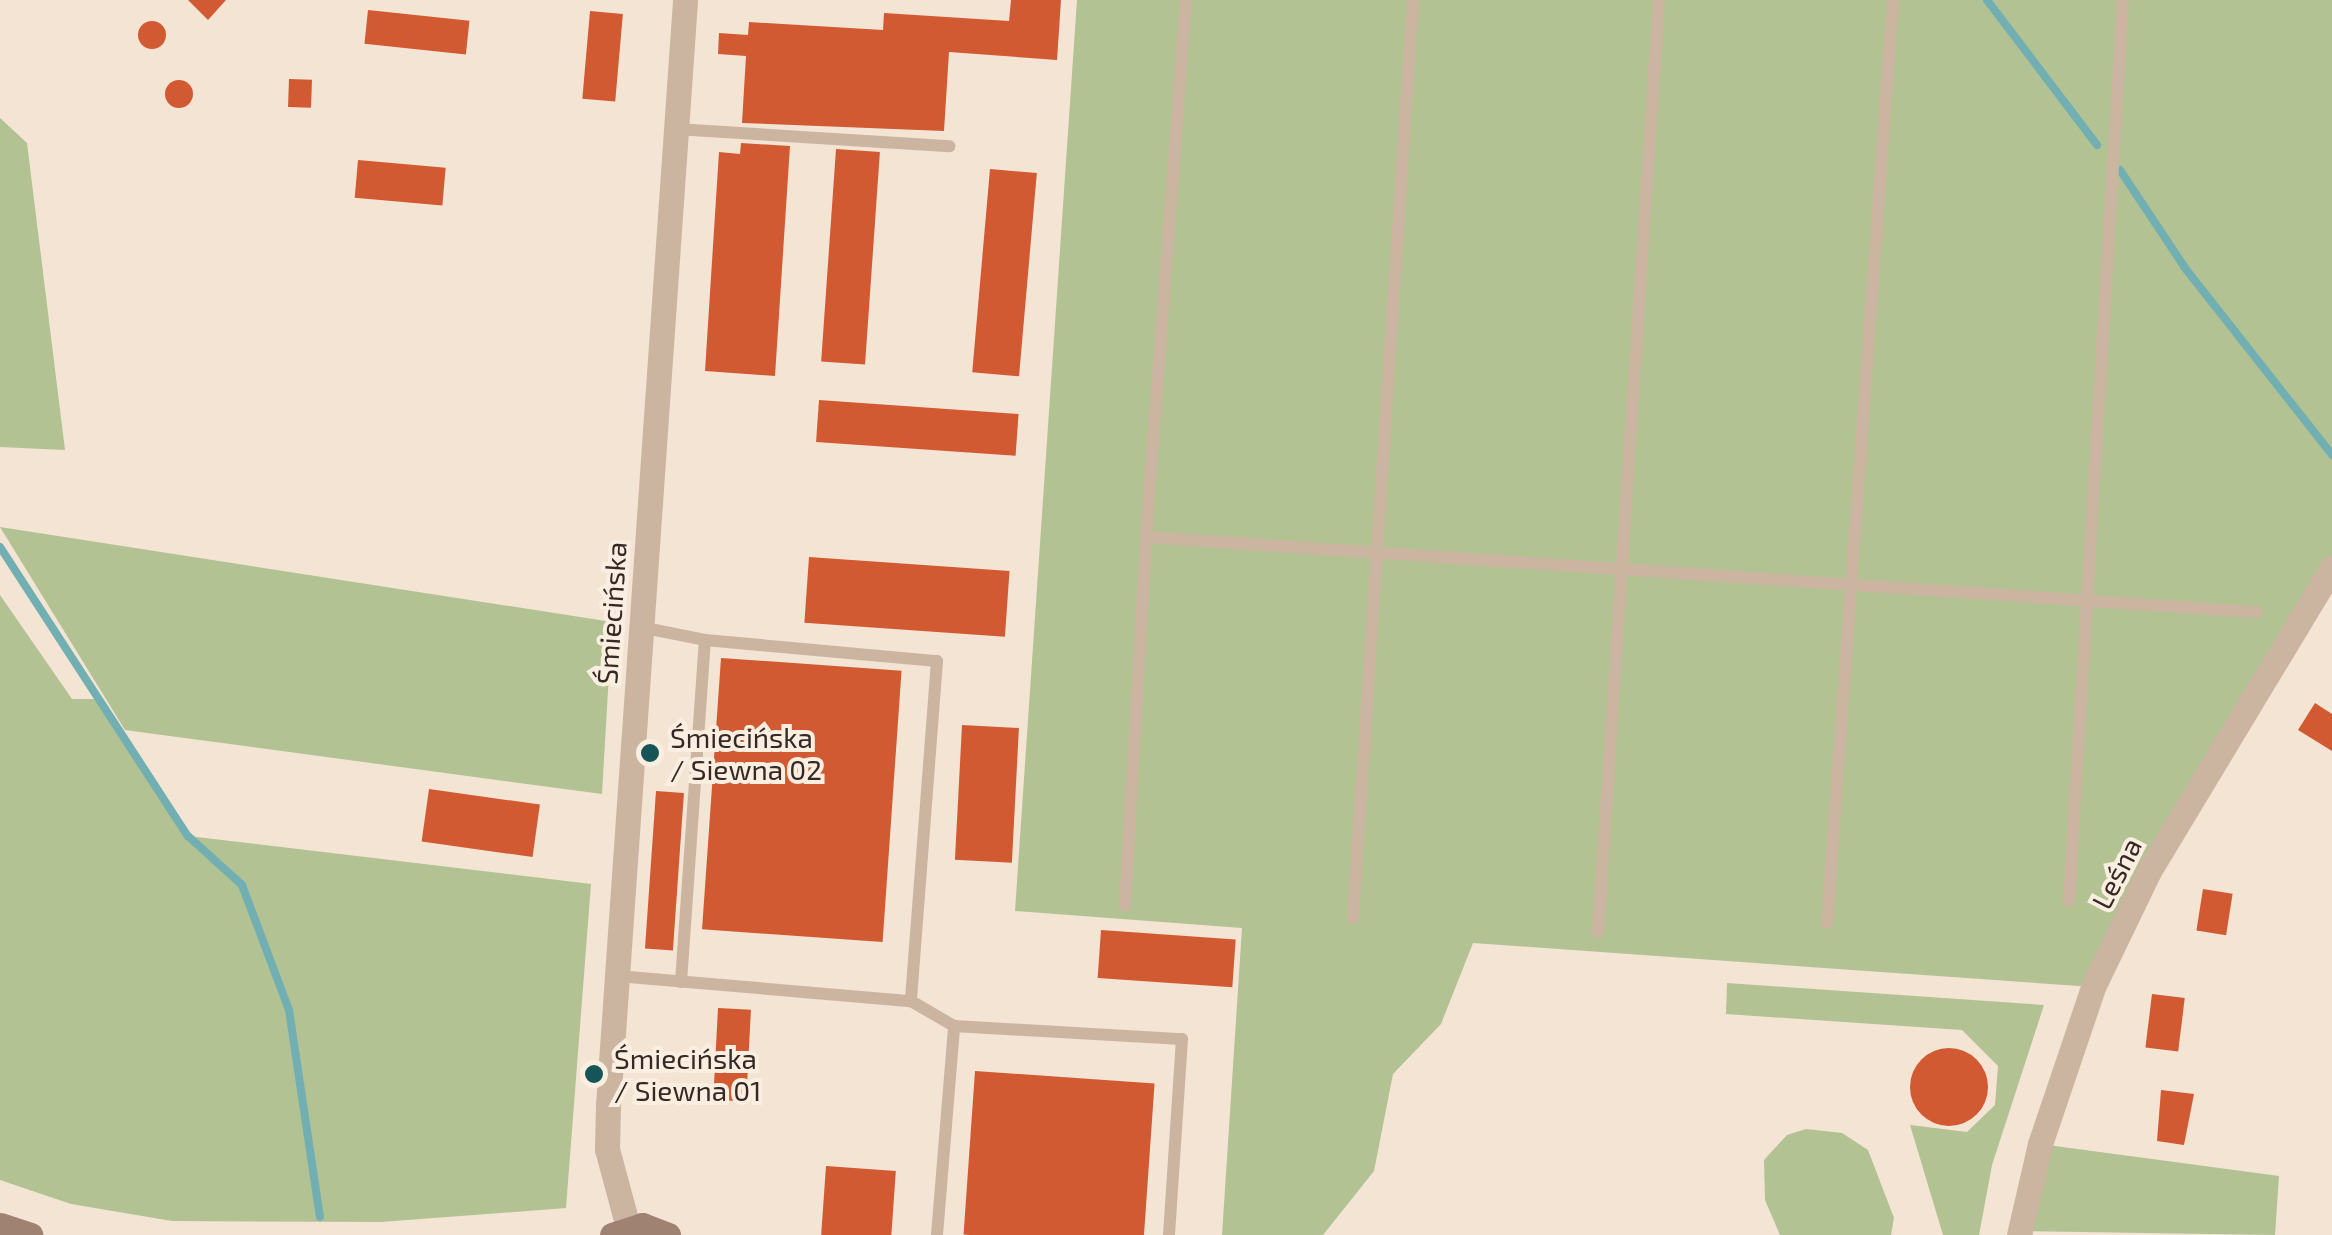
<!DOCTYPE html>
<meta charset="utf-8">
<style>
body{margin:0}
#map{position:relative;width:2332px;height:1235px;overflow:hidden;background:#f3e4d4;font-family:"Exo 2",sans-serif}
div>[style]{position:absolute}
.green>*{inset:0;background:#b2c293}
.stream>*{height:8px;margin:-4px;padding:0 4px;transform-origin:4px;border-radius:4px;background:#71afb2}
.building>*{inset:0;background:#d15a33;transform-origin:0 0}
.round{border-radius:50%}
.lane>*{height:12px;margin:-6px;padding:0 6px;transform-origin:6px;border-radius:6px;background:#cbb4a0}
.street>*{height:25px;margin:-12.5px;padding:0 12.5px;transform-origin:12.5px;border-radius:12.5px;background:#cbb4a0}
.secondary>*{height:25px;margin:-12.5px;padding:0 12.5px;transform-origin:12.5px;border-radius:12.5px;background:#9f8271}
.dots>*{width:28px;height:28px;translate:-50% -50%;box-sizing:border-box;border:5px solid #faeee0;border-radius:50%}
span{translate:-50% -50%;white-space:nowrap;text-align:center;line-height:1.15;-webkit-text-stroke:8px #faeee0;paint-order:stroke}
.street-label{font-size:28px;color:#342924}
.poi-label{font-size:28px;color:#342924}
.left{translate:0 -50%;text-align:left}
</style>
<div id="map">
<div class="green">
<i style="clip-path:polygon(1077px 0,2332px 0,2332px 568px,2093px 987px,1473px 943px,1441px 1024px,1393px 1074px,1374px 1171px,1323px 1235px,1222px 1235px,1242px 928px,1015px 911px)"></i>
<i style="clip-path:polygon(0 118px,27px 143px,65px 450px,0 447px)"></i>
<i style="clip-path:polygon(0 527px,612px 622px,602px 794px,125px 730px)"></i>
<i style="clip-path:polygon(0 595px,72px 699px,99px 699px,188px 836px,591px 884px,566px 1208px,381px 1222px,172px 1221px,71px 1204px,0 1180px)"></i>
<i style="clip-path:polygon(1727px 983px,2044px 1005px,1992px 1165px,1979px 1235px,1943px 1235px,1910px 1125px,1967px 1132px,1995px 1105px,1998px 1066px,1962px 1030px,1726px 1014px)"></i>
<i style="clip-path:polygon(1806px 1129px,1842px 1133px,1868px 1150px,1894px 1218px,1891px 1235px,1780px 1235px,1765px 1200px,1764px 1160px,1787px 1135px)"></i>
<i style="clip-path:polygon(2040px 1144px,2279px 1176px,2275px 1235px,2019px 1231px)"></i>
</div>
<div class="stream">
<i style="left:1987px;top:0;width:182px;rotate:52.8deg"></i>
<i style="left:2120px;top:170px;width:118px;rotate:56.4deg"></i>
<i style="left:2185px;top:268px;width:238px;rotate:51.8deg"></i>
<i style="left:0;top:547px;width:345px;rotate:57deg"></i>
<i style="left:188px;top:836px;width:73px;rotate:42.2deg"></i>
<i style="left:242px;top:885px;width:134px;rotate:69.4deg"></i>
<i style="left:289px;top:1010px;width:209px;rotate:81.5deg"></i>
</div>
<div class="building">
<i style="clip-path:polygon(188px 0,226px 0,208px 20px)"></i>
<i style="clip-path:polygon(1011px 0,1061px 0,1057px 60px,949px 52px,944px 131px,742px 123px,746px 56px,718px 54px,719px 33px,748px 35px,749px 22px,883px 30px,884px 13px,1009px 21px)"></i>
<i style="left:368px;top:10px;width:102px;height:34px;rotate:6deg"></i>
<i style="left:590px;top:11px;width:33px;height:88px;rotate:5deg"></i>
<i class="round" style="left:138px;top:21px;width:28px;height:28px"></i>
<i style="left:289px;top:79px;width:23px;height:28px;rotate:2deg"></i>
<i class="round" style="left:165px;top:80px;width:28px;height:28px"></i>
<i style="clip-path:polygon(741px 143px,790px 146px,775px 376px,705px 371px,719px 152px,740px 154px)"></i>
<i style="left:836px;top:149px;width:44px;height:213px;rotate:4deg"></i>
<i style="left:358px;top:160px;width:88px;height:38px;rotate:5deg"></i>
<i style="left:990px;top:169px;width:47px;height:204px;rotate:5deg"></i>
<i style="left:819px;top:400px;width:200px;height:42px;rotate:4deg"></i>
<i style="left:809px;top:557px;width:201px;height:66px;rotate:4deg"></i>
<i style="left:721px;top:658px;width:181px;height:272px;rotate:4deg"></i>
<i style="clip-path:polygon(2315px 703px,2332px 714px,2332px 751px,2298px 730px)"></i>
<i style="left:962px;top:725px;width:57px;height:135px;rotate:3deg"></i>
<i style="left:429px;top:789px;width:112px;height:53px;rotate:8deg"></i>
<i style="left:656px;top:791px;width:28px;height:158px;rotate:4deg"></i>
<i style="left:2203px;top:889px;width:30px;height:42px;rotate:9deg"></i>
<i style="left:1101px;top:930px;width:135px;height:48px;rotate:4deg"></i>
<i style="left:2152px;top:994px;width:33px;height:54px;rotate:7deg"></i>
<i style="left:718px;top:1008px;width:33px;height:92px;rotate:3deg"></i>
<i class="round" style="left:1910px;top:1048px;width:78px;height:78px"></i>
<i style="left:975px;top:1071px;width:180px;height:164px;rotate:4deg"></i>
<i style="clip-path:polygon(2161px 1090px,2194px 1094px,2184px 1145px,2157px 1141px)"></i>
<i style="left:826px;top:1166px;width:70px;height:69px;rotate:4deg"></i>
</div>
<div class="lane">
<i style="left:1186px;top:0;width:538px;rotate:94.26deg"></i>
<i style="left:1146px;top:537px;width:1113px;rotate:3.87deg"></i>
<i style="left:676px;top:129px;width:274px;rotate:3.6deg"></i>
<i style="left:640px;top:627px;width:66px;rotate:11.3deg"></i>
<i style="left:2069px;top:901px;width:903px;rotate:-86.57deg"></i>
<i style="left:1125px;top:905px;width:369px;rotate:-86.7deg"></i>
<i style="left:1353px;top:918px;width:920px;rotate:-86.26deg"></i>
<i style="left:1827px;top:923px;width:925px;rotate:-85.91deg"></i>
<i style="left:1598px;top:932px;width:934px;rotate:-86.26deg"></i>
<i style="left:617px;top:976px;width:295px;rotate:4.9deg"></i>
<i style="left:911px;top:1001px;width:50px;rotate:30.2deg"></i>
<i style="left:954px;top:1026px;width:228px;rotate:3.3deg"></i>
<i style="left:1182px;top:1039px;width:196px;rotate:93.8deg"></i>
<i style="left:681px;top:982px;width:343px;rotate:-86deg"></i>
<i style="left:705px;top:640px;width:233px;rotate:5.2deg"></i>
<i style="left:937px;top:661px;width:341px;rotate:94.4deg"></i>
<i style="left:937px;top:1235px;width:210px;rotate:-85.3deg"></i>
</div>
<div class="street">
<i style="left:628px;top:1227px;width:81px;rotate:-105.1deg"></i>
<i style="left:607px;top:1149px;width:44px;rotate:-88.7deg"></i>
<i style="left:608px;top:1105px;width:1108px;rotate:-86.01deg"></i>
<i style="left:2019px;top:1235px;width:93px;rotate:-77deg"></i>
<i style="left:2040px;top:1144px;width:166px;rotate:-71.3deg"></i>
<i style="left:2093px;top:987px;width:129px;rotate:-64.2deg"></i>
<i style="left:2149px;top:871px;width:354px;rotate:-58.9deg"></i>
</div>
<div class="secondary">
<i style="left:0;top:1225px;width:32px;rotate:18deg"></i>
<i style="left:612px;top:1235px;width:32px;rotate:-18deg"></i>
<i style="left:642px;top:1225px;width:28px;rotate:21deg"></i>
</div>
<div class="dots">
<i style="left:650px;top:753px;background:#165458"></i>
<i style="left:594px;top:1074px;background:#165458"></i>
</div>
<div class="street-label">
<span style="left:611px;top:613px;rotate:-86deg">Śmiecińska</span>
<span style="left:2116px;top:873px;rotate:-63deg">Leśna</span>
</div>
<div class="poi-label">
<span class="left" style="left:670px;top:753px">Śmiecińska<br>/ Siewna 02</span>
<span class="left" style="left:614px;top:1074px">Śmiecińska<br>/ Siewna 01</span>
</div>
</div>
